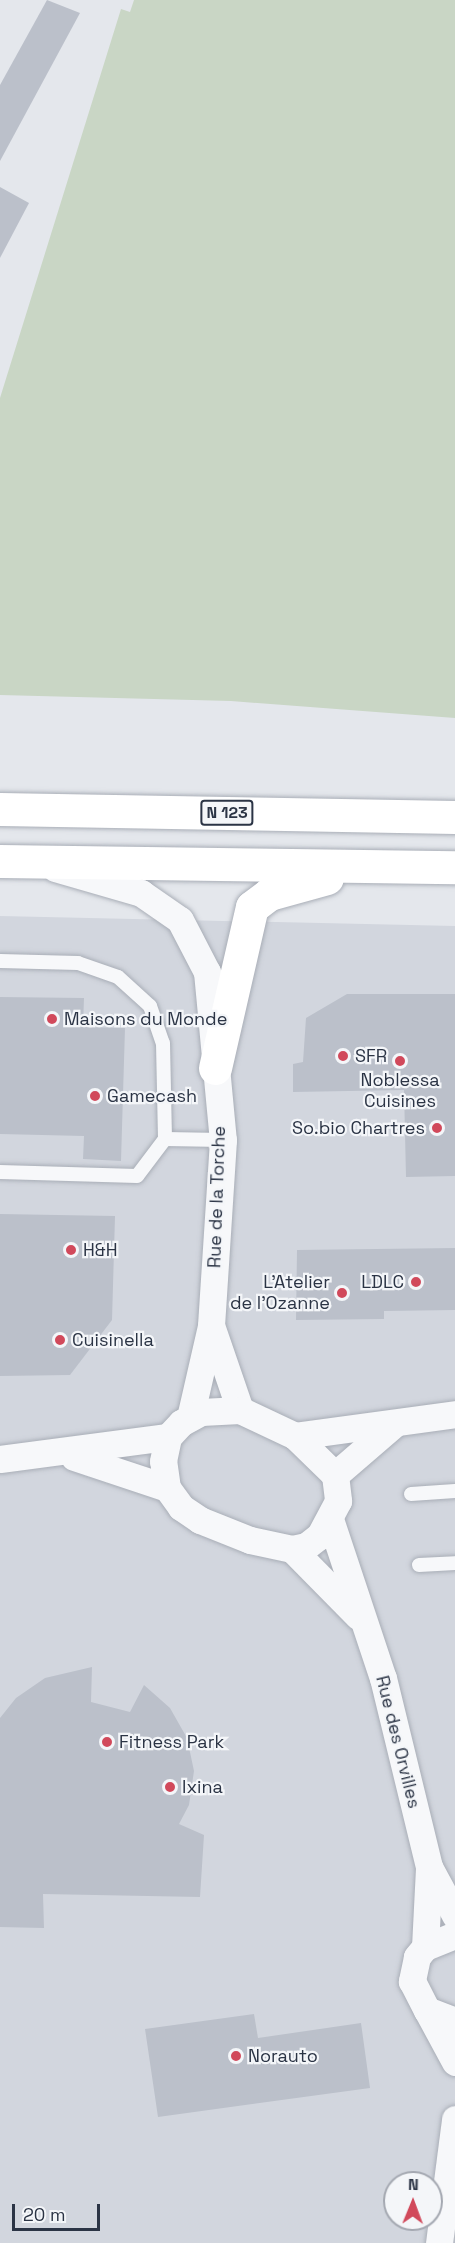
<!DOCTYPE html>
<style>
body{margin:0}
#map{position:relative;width:455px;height:2243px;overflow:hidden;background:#e4e7ec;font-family:"Space Grotesk",sans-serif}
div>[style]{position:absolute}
.built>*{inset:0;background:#d2d6de}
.green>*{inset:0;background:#c9d6c5}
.building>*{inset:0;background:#bbc0ca}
.roads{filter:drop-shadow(0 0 2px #a9aeb7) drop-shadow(0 0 2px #a9aeb7)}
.lane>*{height:14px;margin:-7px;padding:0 7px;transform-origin:7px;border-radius:7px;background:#f7f8fa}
.street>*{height:27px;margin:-13.5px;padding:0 13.5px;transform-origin:13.5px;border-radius:13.5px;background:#f7f8fa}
.primary>*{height:33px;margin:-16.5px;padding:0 16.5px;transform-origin:16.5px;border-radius:16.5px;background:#fff}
.dots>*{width:16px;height:16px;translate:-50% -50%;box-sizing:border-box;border:3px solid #f4f6f9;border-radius:50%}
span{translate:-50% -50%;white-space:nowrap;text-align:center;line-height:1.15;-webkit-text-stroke:4.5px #f4f6f9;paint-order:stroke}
.shield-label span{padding:2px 4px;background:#f4f6f9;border:2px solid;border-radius:4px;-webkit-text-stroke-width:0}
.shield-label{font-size:16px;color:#2b3445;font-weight:700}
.poi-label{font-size:18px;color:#2b3445}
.left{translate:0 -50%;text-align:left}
.right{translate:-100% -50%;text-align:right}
.street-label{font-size:18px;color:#2b3445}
.north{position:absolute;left:383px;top:2171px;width:60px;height:60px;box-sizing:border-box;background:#f4f6f9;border:2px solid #a4a8b1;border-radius:50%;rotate:1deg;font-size:16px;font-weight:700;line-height:24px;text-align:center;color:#2b3445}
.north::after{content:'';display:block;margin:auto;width:21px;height:27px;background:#d1495b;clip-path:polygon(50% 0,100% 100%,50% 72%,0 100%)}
.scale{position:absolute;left:12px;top:2204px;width:88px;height:27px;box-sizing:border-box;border:3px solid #2b3445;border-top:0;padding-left:8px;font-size:18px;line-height:21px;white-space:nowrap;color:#2b3445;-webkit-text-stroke:4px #f4f6f9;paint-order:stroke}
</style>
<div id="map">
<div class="built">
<i style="clip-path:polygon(evenodd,0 916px,455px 926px,455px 2243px,0 2243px,0 916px,395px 2183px,431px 2183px,431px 2219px,395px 2219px,395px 2183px)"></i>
</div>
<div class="green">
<i style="clip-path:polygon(134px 0,455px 0,455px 718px,231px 701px,0 695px,0 398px,121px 9px,130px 12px)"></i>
</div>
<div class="building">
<i style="clip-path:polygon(47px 0,80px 13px,0 161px,0 85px)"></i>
<i style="clip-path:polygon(0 187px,29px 203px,0 258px)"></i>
<i style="clip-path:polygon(347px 994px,455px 994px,455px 1176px,406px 1177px,404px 1090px,293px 1092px,293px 1064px,303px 1062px,306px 1018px)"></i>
<i style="clip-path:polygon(0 997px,84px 998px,83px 1027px,125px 1028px,121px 1161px,83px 1159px,84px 1136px,0 1134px)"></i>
<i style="clip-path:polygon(0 1214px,115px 1216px,112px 1320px,70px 1375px,0 1376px)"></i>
<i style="clip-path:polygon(455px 1248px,455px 1310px,384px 1311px,384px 1319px,296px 1320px,297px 1250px)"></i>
<i style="clip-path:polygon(92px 1667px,91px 1702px,130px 1712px,144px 1685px,170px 1708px,187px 1738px,194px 1771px,189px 1805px,179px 1824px,204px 1835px,200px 1897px,43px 1894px,44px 1928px,0 1927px,0 1718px,16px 1698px,45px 1678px)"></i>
<i style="clip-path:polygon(254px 2014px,258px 2038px,361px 2023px,370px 2088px,158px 2117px,145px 2029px)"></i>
</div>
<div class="roads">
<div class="lane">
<i style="left:0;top:961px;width:78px;rotate:1.5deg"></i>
<i style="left:78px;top:963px;width:42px;rotate:19.3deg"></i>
<i style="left:118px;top:977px;width:43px;rotate:42.2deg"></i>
<i style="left:150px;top:1006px;width:39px;rotate:71deg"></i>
<i style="left:163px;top:1043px;width:96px;rotate:88.8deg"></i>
<i style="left:165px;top:1139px;width:46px;rotate:127.1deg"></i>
<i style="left:137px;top:1176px;width:137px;rotate:-178.3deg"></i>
<i style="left:165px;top:1139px;width:58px;rotate:1deg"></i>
<i style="left:411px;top:1494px;width:44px;rotate:-3.9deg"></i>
<i style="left:419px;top:1565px;width:36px;rotate:-3deg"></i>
</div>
<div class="street">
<i style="left:55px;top:868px;width:90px;rotate:16.2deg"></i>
<i style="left:141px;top:893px;width:47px;rotate:34.7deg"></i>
<i style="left:180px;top:920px;width:59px;rotate:62.6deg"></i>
<i style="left:207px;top:972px;width:169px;rotate:84.6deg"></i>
<i style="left:223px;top:1140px;width:186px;rotate:93.7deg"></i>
<i style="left:211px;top:1326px;width:94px;rotate:102.9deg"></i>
<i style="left:212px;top:1328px;width:87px;rotate:71.1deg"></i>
<i style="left:240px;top:1410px;width:61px;rotate:25.3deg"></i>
<i style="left:295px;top:1436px;width:56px;rotate:44.3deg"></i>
<i style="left:335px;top:1475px;width:26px;rotate:83deg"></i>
<i style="left:338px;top:1501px;width:40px;rotate:118deg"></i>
<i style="left:319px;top:1536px;width:16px;rotate:142deg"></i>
<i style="left:306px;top:1546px;width:14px;rotate:168deg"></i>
<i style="left:292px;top:1549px;width:43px;rotate:-167.9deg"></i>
<i style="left:250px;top:1540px;width:54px;rotate:-158.2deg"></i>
<i style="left:200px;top:1520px;width:23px;rotate:-146deg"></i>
<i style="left:181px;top:1507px;width:24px;rotate:-126deg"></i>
<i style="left:167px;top:1488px;width:27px;rotate:-98deg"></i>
<i style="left:163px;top:1461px;width:25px;rotate:-78deg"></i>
<i style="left:168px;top:1437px;width:19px;rotate:-47deg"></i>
<i style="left:181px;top:1423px;width:23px;rotate:-29deg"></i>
<i style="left:201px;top:1412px;width:39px;rotate:-3deg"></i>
<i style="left:295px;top:1436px;width:162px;rotate:-7.8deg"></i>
<i style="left:74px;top:1457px;width:98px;rotate:18.4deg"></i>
<i style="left:0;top:1459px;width:169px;rotate:-7.5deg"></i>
<i style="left:335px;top:1475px;width:77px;rotate:-40.8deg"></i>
<i style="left:330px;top:1519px;width:168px;rotate:71.6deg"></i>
<i style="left:383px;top:1678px;width:195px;rotate:76.3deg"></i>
<i style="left:429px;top:1867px;width:55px;rotate:61.6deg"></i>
<i style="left:292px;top:1549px;width:94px;rotate:45.4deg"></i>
<i style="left:455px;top:1935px;width:32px;rotate:158deg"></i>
<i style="left:425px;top:1947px;width:13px;rotate:129deg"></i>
<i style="left:417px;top:1957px;width:25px;rotate:102deg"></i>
<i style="left:412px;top:1981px;width:33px;rotate:63deg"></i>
<i style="left:427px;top:2010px;width:30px;rotate:21deg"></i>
<i style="left:425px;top:1947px;width:80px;rotate:-87.1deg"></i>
<i style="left:427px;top:2010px;width:59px;rotate:61.7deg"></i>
<i style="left:439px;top:2243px;width:125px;rotate:-82.6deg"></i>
</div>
<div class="primary">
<i style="left:0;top:809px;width:455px;rotate:1deg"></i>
<i style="left:0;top:861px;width:455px;rotate:0.8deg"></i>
<i style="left:215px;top:1068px;width:165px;rotate:-77.1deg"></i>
<i style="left:252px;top:907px;width:21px;rotate:-37deg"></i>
<i style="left:269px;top:894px;width:60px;rotate:-15.4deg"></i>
</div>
</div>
<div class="dots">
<i style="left:52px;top:1019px;background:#d1495b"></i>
<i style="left:343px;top:1056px;background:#d1495b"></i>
<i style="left:400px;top:1061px;background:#d1495b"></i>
<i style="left:95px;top:1096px;background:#d1495b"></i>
<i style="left:437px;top:1128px;background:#d1495b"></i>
<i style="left:71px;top:1250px;background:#d1495b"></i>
<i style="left:416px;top:1282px;background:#d1495b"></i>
<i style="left:342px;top:1293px;background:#d1495b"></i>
<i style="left:60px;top:1340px;background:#d1495b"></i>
<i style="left:107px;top:1742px;background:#d1495b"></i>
<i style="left:170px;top:1787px;background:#d1495b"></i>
<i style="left:236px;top:2056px;background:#d1495b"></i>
</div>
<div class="shield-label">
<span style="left:227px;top:813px">N 123</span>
</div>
<div class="poi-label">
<span class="left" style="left:64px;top:1019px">Maisons du Monde</span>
<span class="left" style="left:355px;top:1056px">SFR</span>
<span style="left:400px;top:1091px">Noblessa<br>Cuisines</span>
<span class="left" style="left:107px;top:1096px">Gamecash</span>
<span class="right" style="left:425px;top:1128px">So.bio Chartres</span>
<span class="left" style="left:83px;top:1250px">H&amp;H</span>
<span class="right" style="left:404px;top:1282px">LDLC</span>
<span class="right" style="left:330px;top:1293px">L'Atelier<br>de l'Ozanne</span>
<span class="left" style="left:72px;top:1340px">Cuisinella</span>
<span class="left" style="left:119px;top:1742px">Fitness Park</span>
<span class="left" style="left:182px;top:1787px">Ixina</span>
<span class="left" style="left:248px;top:2056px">Norauto</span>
</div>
<div class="street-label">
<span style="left:217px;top:1197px;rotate:-88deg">Rue de la Torche</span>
<span style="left:398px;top:1742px;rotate:76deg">Rue des Orvilles</span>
</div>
<div class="north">N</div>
<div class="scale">20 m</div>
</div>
